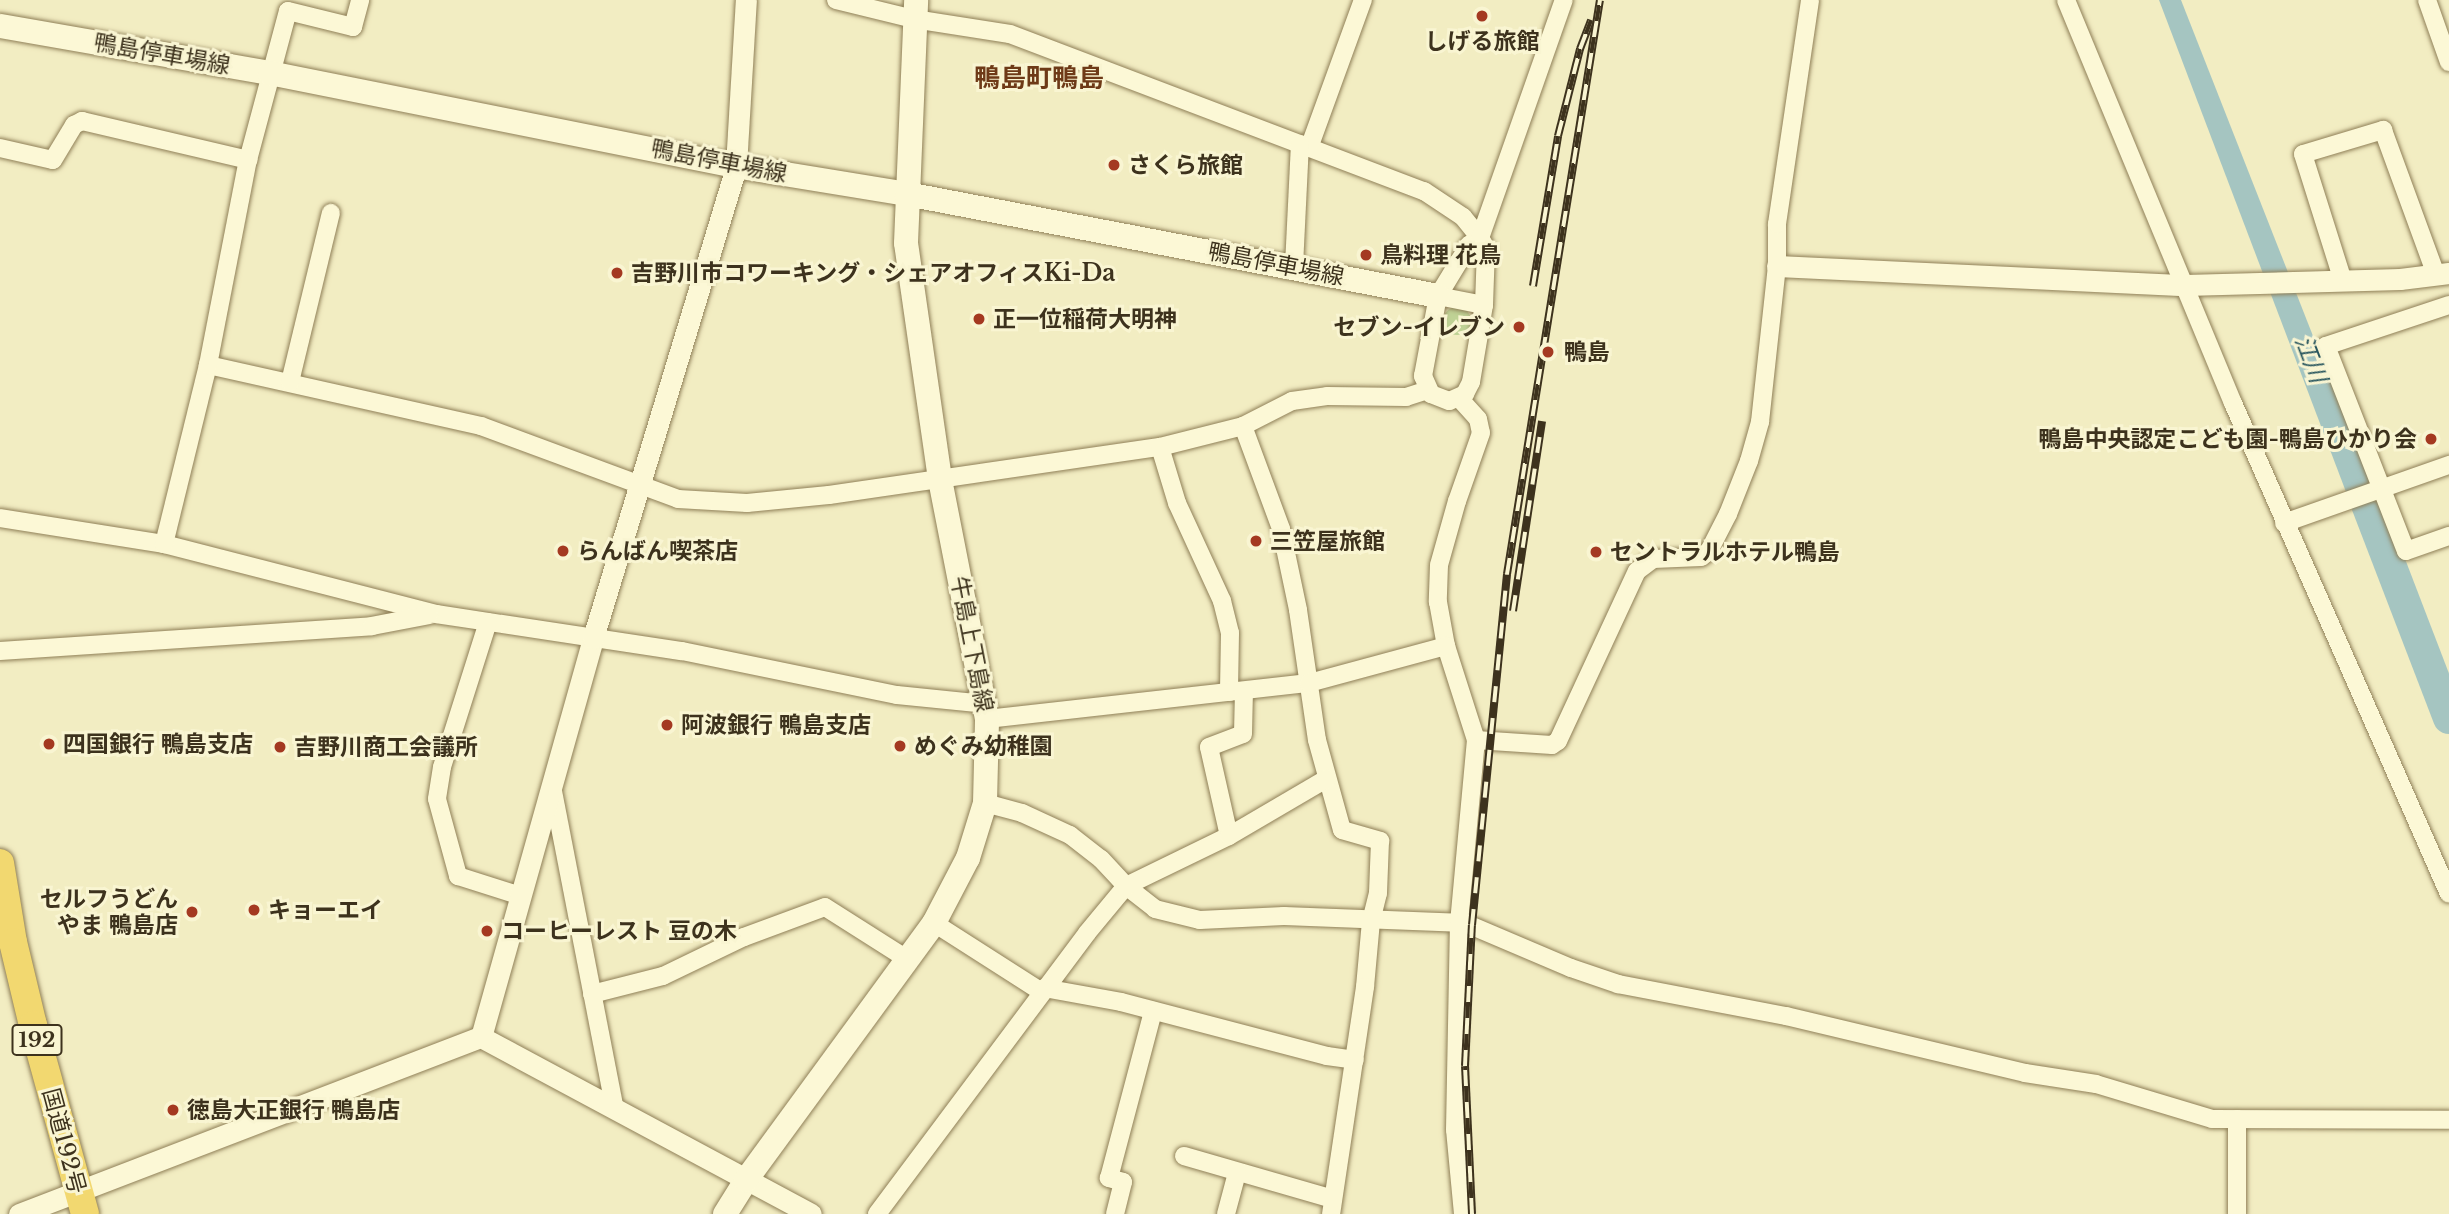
<!DOCTYPE html>
<meta charset="utf-8">
<style>
body{margin:0}
#map{position:relative;width:2449px;height:1214px;overflow:hidden;background:#f2edc2;font-family:"Libre Baskerville","Noto Sans JP",serif}
div>[style]{position:absolute}
.green>*{inset:0;background:#bfd295}
.round{border-radius:50%}
.water>*{inset:0;background:#a5c5c1}
.river>*{height:32px;margin:-16px;padding:0 16px;transform-origin:16px;border-radius:16px;background:#a5c5c1}
.roads{filter:drop-shadow(0 0 2px #8f7f57) drop-shadow(0 0 2px #8f7f57)}
.minor>*{height:18px;margin:-9px;padding:0 9px;transform-origin:9px;border-radius:9px;background:#fcf8d6}
.tertiary>*{height:21px;margin:-10.5px;padding:0 10.5px;transform-origin:10.5px;border-radius:10.5px;background:#fcf8d6}
.secondary>*{height:24px;margin:-12px;padding:0 12px;transform-origin:12px;border-radius:12px;background:#fcf8d6}
.trunk>*{height:28px;margin:-14px;padding:0 14px;transform-origin:14px;border-radius:14px;background:#f2d870}
.rail>*{height:8px;margin-top:-4px;transform-origin:0;background:repeating-linear-gradient(90deg,#f9f5d2 0 16px,#3d321d 0 32px);box-sizing:border-box;border-block:2px solid #3d321d}
.dots>*{width:19px;height:19px;translate:-50% -50%;box-sizing:border-box;border:4px solid #f9f5d2;border-radius:50%}
span{translate:-50% -50%;white-space:nowrap;text-align:center;line-height:1.15;-webkit-text-stroke:6px #f9f5d2;paint-order:stroke}
.shield-label span{padding:2px 5px;background:#f9f5d2;border:2px solid;border-radius:5px;-webkit-text-stroke-width:0}
.shield-label{font-size:21px;color:#3d321d;font-weight:700}
.poi-label{font-size:23px;color:#3d321d;font-weight:700}
.left{translate:0 -50%;text-align:left}
.right{translate:-100% -50%;text-align:right}
.street-label{font-size:23px;color:#3d321d}
.water-label{font-size:24px;color:#2a575e;font-style:italic}
.quarter-label{font-size:26px;color:#6e3a17;font-weight:700}
</style>
<div id="map">
<div class="green">
<i class="round" style="left:1443px;top:307px;width:28px;height:28px"></i>
</div>
<div class="water">
<i style="clip-path:polygon(2159px 0,2181px 0,2390px 532px,2362px 534px)"></i>
</div>
<div class="river">
<i style="left:2363px;top:494px;width:240px;rotate:69deg"></i>
</div>
<div class="roads">
<div class="minor">
<i style="left:836px;top:0;width:80px;rotate:13.7deg"></i>
<i style="left:914px;top:19px;width:97px;rotate:8.9deg"></i>
<i style="left:1010px;top:34px;width:443px;rotate:20.8deg"></i>
<i style="left:1424px;top:191px;width:47px;rotate:33.7deg"></i>
<i style="left:1463px;top:217px;width:27px;rotate:51deg"></i>
<i style="left:1480px;top:238px;width:12px;rotate:59deg"></i>
<i style="left:1486px;top:248px;width:57px;rotate:92deg"></i>
<i style="left:1484px;top:305px;width:78px;rotate:99.6deg"></i>
<i style="left:1471px;top:382px;width:13px;rotate:117deg"></i>
<i style="left:1465px;top:394px;width:17px;rotate:156deg"></i>
<i style="left:1449px;top:401px;width:19px;rotate:-159deg"></i>
<i style="left:1431px;top:394px;width:20px;rotate:-114deg"></i>
<i style="left:1423px;top:376px;width:81px;rotate:-79.4deg"></i>
<i style="left:1438px;top:296px;width:60px;rotate:-58.7deg"></i>
<i style="left:1469px;top:245px;width:13px;rotate:-32deg"></i>
<i style="left:1480px;top:238px;width:252px;rotate:-70.6deg"></i>
<i style="left:2066px;top:0;width:436px;rotate:67.5deg"></i>
<i style="left:2233px;top:403px;width:536px;rotate:66.25deg"></i>
<i style="left:2427px;top:0;width:66px;rotate:70.5deg"></i>
<i style="left:0;top:148px;width:54px;rotate:12.8deg"></i>
<i style="left:53px;top:160px;width:41px;rotate:-59deg"></i>
<i style="left:74px;top:125px;width:9px;rotate:-27deg"></i>
<i style="left:82px;top:121px;width:171px;rotate:13.2deg"></i>
<i style="left:1309px;top:148px;width:158px;rotate:-70deg"></i>
<i style="left:1294px;top:266px;width:122px;rotate:-87.2deg"></i>
<i style="left:2343px;top:281px;width:133px;rotate:-107.5deg"></i>
<i style="left:2303px;top:154px;width:84px;rotate:-16.7deg"></i>
<i style="left:2383px;top:130px;width:154px;rotate:69.9deg"></i>
<i style="left:1438px;top:296px;width:47px;rotate:11.1deg"></i>
<i style="left:2449px;top:305px;width:130px;rotate:161.6deg"></i>
<i style="left:2326px;top:346px;width:220px;rotate:68.7deg"></i>
<i style="left:2406px;top:551px;width:46px;rotate:-19.2deg"></i>
<i style="left:208px;top:365px;width:280px;rotate:12.6deg"></i>
<i style="left:481px;top:426px;width:210px;rotate:20.3deg"></i>
<i style="left:678px;top:499px;width:69px;rotate:3.3deg"></i>
<i style="left:747px;top:503px;width:82px;rotate:-5.6deg"></i>
<i style="left:829px;top:495px;width:334px;rotate:-8.3deg"></i>
<i style="left:1160px;top:447px;width:86px;rotate:-14.2deg"></i>
<i style="left:1243px;top:426px;width:55px;rotate:-27deg"></i>
<i style="left:1292px;top:401px;width:35px;rotate:-8deg"></i>
<i style="left:1327px;top:396px;width:79px;rotate:0.7deg"></i>
<i style="left:1406px;top:397px;width:22px;rotate:-18deg"></i>
<i style="left:290px;top:382px;width:174px;rotate:-76.4deg"></i>
<i style="left:1459px;top:398px;width:28px;rotate:48deg"></i>
<i style="left:1478px;top:419px;width:14px;rotate:78deg"></i>
<i style="left:1481px;top:433px;width:72px;rotate:109.4deg"></i>
<i style="left:1457px;top:501px;width:66px;rotate:105.7deg"></i>
<i style="left:1439px;top:565px;width:37px;rotate:92deg"></i>
<i style="left:1438px;top:602px;width:45px;rotate:79.7deg"></i>
<i style="left:1446px;top:646px;width:99px;rotate:72.3deg"></i>
<i style="left:1476px;top:740px;width:76px;rotate:3.8deg"></i>
<i style="left:1552px;top:745px;width:7px;rotate:-34deg"></i>
<i style="left:1558px;top:741px;width:187px;rotate:-65.1deg"></i>
<i style="left:1637px;top:571px;width:20px;rotate:-37deg"></i>
<i style="left:1653px;top:559px;width:48px;rotate:-2.4deg"></i>
<i style="left:1701px;top:557px;width:10px;rotate:-37deg"></i>
<i style="left:1709px;top:551px;width:42px;rotate:-62.8deg"></i>
<i style="left:1728px;top:514px;width:57px;rotate:-68.4deg"></i>
<i style="left:1749px;top:461px;width:41px;rotate:-74.2deg"></i>
<i style="left:1760px;top:422px;width:157px;rotate:-83.8deg"></i>
<i style="left:1777px;top:266px;width:42px;rotate:-90deg"></i>
<i style="left:1777px;top:224px;width:226px;rotate:-81.6deg"></i>
<i style="left:1243px;top:426px;width:110px;rotate:69.7deg"></i>
<i style="left:1281px;top:529px;width:83px;rotate:78.1deg"></i>
<i style="left:1298px;top:610px;width:131px;rotate:81.7deg"></i>
<i style="left:1317px;top:740px;width:93px;rotate:74.5deg"></i>
<i style="left:1342px;top:830px;width:40px;rotate:16deg"></i>
<i style="left:1380px;top:841px;width:52px;rotate:92.2deg"></i>
<i style="left:1378px;top:893px;width:29px;rotate:104deg"></i>
<i style="left:1371px;top:921px;width:66px;rotate:95.2deg"></i>
<i style="left:1365px;top:987px;width:230px;rotate:98.5deg"></i>
<i style="left:1160px;top:447px;width:59px;rotate:73.1deg"></i>
<i style="left:1177px;top:503px;width:108px;rotate:65.3deg"></i>
<i style="left:1222px;top:601px;width:33px;rotate:76deg"></i>
<i style="left:1230px;top:633px;width:59px;rotate:91deg"></i>
<i style="left:0;top:518px;width:166px;rotate:9deg"></i>
<i style="left:164px;top:544px;width:281px;rotate:14.4deg"></i>
<i style="left:436px;top:614px;width:249px;rotate:8.6deg"></i>
<i style="left:682px;top:651px;width:219px;rotate:11.6deg"></i>
<i style="left:897px;top:695px;width:88px;rotate:5.8deg"></i>
<i style="left:2284px;top:523px;width:175px;rotate:-19.4deg"></i>
<i style="left:164px;top:544px;width:184px;rotate:-76.2deg"></i>
<i style="left:208px;top:365px;width:209px;rotate:-79deg"></i>
<i style="left:248px;top:160px;width:154px;rotate:-75deg"></i>
<i style="left:288px;top:11px;width:67px;rotate:13.8deg"></i>
<i style="left:353px;top:27px;width:28px;rotate:-75deg"></i>
<i style="left:488px;top:622px;width:152px;rotate:107.6deg"></i>
<i style="left:442px;top:767px;width:32px;rotate:99deg"></i>
<i style="left:437px;top:799px;width:80px;rotate:74.7deg"></i>
<i style="left:458px;top:876px;width:66px;rotate:17.6deg"></i>
<i style="left:0;top:651px;width:373px;rotate:-3.8deg"></i>
<i style="left:372px;top:626px;width:58px;rotate:-10.9deg"></i>
<i style="left:987px;top:719px;width:324px;rotate:-6.4deg"></i>
<i style="left:1309px;top:683px;width:142px;rotate:-15.1deg"></i>
<i style="left:552px;top:786px;width:330px;rotate:79deg"></i>
<i style="left:985px;top:803px;width:38px;rotate:15deg"></i>
<i style="left:1022px;top:813px;width:53px;rotate:24.6deg"></i>
<i style="left:1070px;top:835px;width:39px;rotate:38deg"></i>
<i style="left:1101px;top:859px;width:37px;rotate:47deg"></i>
<i style="left:1126px;top:886px;width:37px;rotate:38deg"></i>
<i style="left:1155px;top:909px;width:46px;rotate:13.7deg"></i>
<i style="left:1200px;top:920px;width:84px;rotate:-2.7deg"></i>
<i style="left:1284px;top:916px;width:181px;rotate:2.2deg"></i>
<i style="left:1465px;top:923px;width:115px;rotate:23deg"></i>
<i style="left:1571px;top:968px;width:50px;rotate:18.8deg"></i>
<i style="left:1618px;top:984px;width:171px;rotate:10.8deg"></i>
<i style="left:1786px;top:1016px;width:246px;rotate:13.4deg"></i>
<i style="left:2025px;top:1073px;width:72px;rotate:8.8deg"></i>
<i style="left:2096px;top:1084px;width:121px;rotate:16.8deg"></i>
<i style="left:2212px;top:1119px;width:237px;rotate:0.2deg"></i>
<i style="left:1229px;top:836px;width:91px;rotate:-102.7deg"></i>
<i style="left:1209px;top:747px;width:36px;rotate:-21deg"></i>
<i style="left:1243px;top:734px;width:43px;rotate:-88.7deg"></i>
<i style="left:934px;top:923px;width:128px;rotate:32.6deg"></i>
<i style="left:1044px;top:988px;width:78px;rotate:10.3deg"></i>
<i style="left:1121px;top:1002px;width:213px;rotate:14.7deg"></i>
<i style="left:1327px;top:1056px;width:28px;rotate:8deg"></i>
<i style="left:592px;top:994px;width:73px;rotate:-14.2deg"></i>
<i style="left:663px;top:976px;width:90px;rotate:-25.7deg"></i>
<i style="left:744px;top:937px;width:86px;rotate:-20.3deg"></i>
<i style="left:825px;top:907px;width:97px;rotate:32.4deg"></i>
<i style="left:2237px;top:1119px;width:95px;rotate:90deg"></i>
<i style="left:1184px;top:1156px;width:155px;rotate:16.1deg"></i>
<i style="left:877px;top:1214px;width:351px;rotate:-53.2deg"></i>
<i style="left:1087px;top:933px;width:61px;rotate:-50.3deg"></i>
<i style="left:1126px;top:886px;width:114px;rotate:-25.9deg"></i>
<i style="left:1229px;top:836px;width:113px;rotate:-30.4deg"></i>
<i style="left:1115px;top:1214px;width:33px;rotate:-76deg"></i>
<i style="left:1123px;top:1182px;width:15px;rotate:-164deg"></i>
<i style="left:1109px;top:1178px;width:173px;rotate:-75.2deg"></i>
<i style="left:1226px;top:1214px;width:42px;rotate:-75deg"></i>
<i style="left:1463px;top:1214px;width:84px;rotate:-95.4deg"></i>
<i style="left:1455px;top:1130px;width:207px;rotate:-88.9deg"></i>
<i style="left:1459px;top:923px;width:184px;rotate:-84.7deg"></i>
</div>
<div class="tertiary">
<i style="left:1777px;top:266px;width:408px;rotate:2.7deg"></i>
<i style="left:2185px;top:285px;width:215px;rotate:-1.6deg"></i>
<i style="left:2400px;top:279px;width:49px;rotate:-7deg"></i>
<i style="left:481px;top:1037px;width:414px;rotate:-74.3deg"></i>
<i style="left:593px;top:638px;width:493px;rotate:-73.1deg"></i>
<i style="left:736px;top:166px;width:166px;rotate:-86.6deg"></i>
<i style="left:19px;top:1214px;width:495px;rotate:-21deg"></i>
<i style="left:481px;top:1037px;width:374px;rotate:28.2deg"></i>
</div>
<div class="secondary">
<i style="left:0;top:26px;width:274px;rotate:9.9deg"></i>
<i style="left:270px;top:73px;width:475px;rotate:11.3deg"></i>
<i style="left:736px;top:166px;width:173px;rotate:9.3deg"></i>
<i style="left:907px;top:194px;width:541px;rotate:10.87deg"></i>
<i style="left:725px;top:1214px;width:40px;rotate:-58deg"></i>
<i style="left:746px;top:1180px;width:318px;rotate:-53.8deg"></i>
<i style="left:934px;top:923px;width:73px;rotate:-62.4deg"></i>
<i style="left:968px;top:858px;width:58px;rotate:-72.8deg"></i>
<i style="left:985px;top:803px;width:84px;rotate:-88.6deg"></i>
<i style="left:987px;top:719px;width:245px;rotate:-101.1deg"></i>
<i style="left:940px;top:479px;width:238px;rotate:-98.2deg"></i>
<i style="left:906px;top:243px;width:243px;rotate:-87.6deg"></i>
</div>
<div class="trunk">
<i style="left:0;top:863px;width:80px;rotate:80.7deg"></i>
<i style="left:13px;top:942px;width:85px;rotate:76.5deg"></i>
<i style="left:33px;top:1025px;width:196px;rotate:74.6deg"></i>
</div>
</div>
<div class="rail">
<i style="left:1533px;top:286px;width:152px;rotate:-80.5deg"></i>
<i style="left:1558px;top:136px;width:90px;rotate:-75.8deg"></i>
<i style="left:1580px;top:49px;width:31px;rotate:-69deg"></i>
<i style="left:1513px;top:611px;width:192px;rotate:-81.3deg"></i>
<i style="left:1472px;top:1214px;width:148px;rotate:-92.7deg"></i>
<i style="left:1465px;top:1066px;width:141px;rotate:-87.2deg"></i>
<i style="left:1472px;top:925px;width:353px;rotate:-84.3deg"></i>
<i style="left:1507px;top:574px;width:581px;rotate:-80.8deg"></i>
</div>
<div class="dots">
<i style="left:1482px;top:16px;background:#a43921"></i>
<i style="left:1114px;top:165px;background:#a43921"></i>
<i style="left:1366px;top:255px;background:#a43921"></i>
<i style="left:617px;top:273px;background:#a43921"></i>
<i style="left:979px;top:319px;background:#a43921"></i>
<i style="left:1519px;top:327px;background:#a43921"></i>
<i style="left:1548px;top:352px;background:#a43921"></i>
<i style="left:2431px;top:439px;background:#a43921"></i>
<i style="left:1256px;top:541px;background:#a43921"></i>
<i style="left:563px;top:551px;background:#a43921"></i>
<i style="left:1596px;top:552px;background:#a43921"></i>
<i style="left:667px;top:725px;background:#a43921"></i>
<i style="left:49px;top:744px;background:#a43921"></i>
<i style="left:900px;top:746px;background:#a43921"></i>
<i style="left:280px;top:747px;background:#a43921"></i>
<i style="left:254px;top:910px;background:#a43921"></i>
<i style="left:192px;top:912px;background:#a43921"></i>
<i style="left:487px;top:931px;background:#a43921"></i>
<i style="left:173px;top:1110px;background:#a43921"></i>
</div>
<div class="shield-label">
<span style="left:37px;top:1040px">192</span>
</div>
<div class="poi-label">
<span style="left:1482px;top:41px">しげる旅館</span>
<span class="left" style="left:1128px;top:165px">さくら旅館</span>
<span class="left" style="left:1380px;top:255px">鳥料理 花鳥</span>
<span class="left" style="left:631px;top:273px">吉野川市コワーキング・シェアオフィスKi-Da</span>
<span class="left" style="left:993px;top:319px">正一位稲荷大明神</span>
<span class="right" style="left:1505px;top:327px">セブン-イレブン</span>
<span class="left" style="left:1564px;top:352px">鴨島</span>
<span class="right" style="left:2417px;top:439px">鴨島中央認定こども園-鴨島ひかり会</span>
<span class="left" style="left:1270px;top:541px">三笠屋旅館</span>
<span class="left" style="left:577px;top:551px">らんばん喫茶店</span>
<span class="left" style="left:1610px;top:552px">セントラルホテル鴨島</span>
<span class="left" style="left:681px;top:725px">阿波銀行 鴨島支店</span>
<span class="left" style="left:63px;top:744px">四国銀行 鴨島支店</span>
<span class="left" style="left:914px;top:746px">めぐみ幼稚園</span>
<span class="left" style="left:294px;top:747px">吉野川商工会議所</span>
<span class="right" style="left:178px;top:912px">セルフうどん<br>やま 鴨島店</span>
<span class="left" style="left:268px;top:910px">キョーエイ</span>
<span class="left" style="left:501px;top:931px">コーヒーレスト 豆の木</span>
<span class="left" style="left:187px;top:1110px">徳島大正銀行 鴨島店</span>
</div>
<div class="street-label">
<span style="left:162px;top:54px;rotate:10deg">鴨島停車場線</span>
<span style="left:719px;top:161px;rotate:11deg">鴨島停車場線</span>
<span style="left:1276px;top:264px;rotate:11deg">鴨島停車場線</span>
<span style="left:972px;top:644px;rotate:79deg">牛島上下島線</span>
<span style="left:64px;top:1141px;rotate:75deg">国道192号</span>
</div>
<div class="water-label">
<span style="left:2311px;top:359px;rotate:69deg">江川</span>
</div>
<div class="quarter-label">
<span style="left:1039px;top:79px">鴨島町鴨島</span>
</div>
</div>
